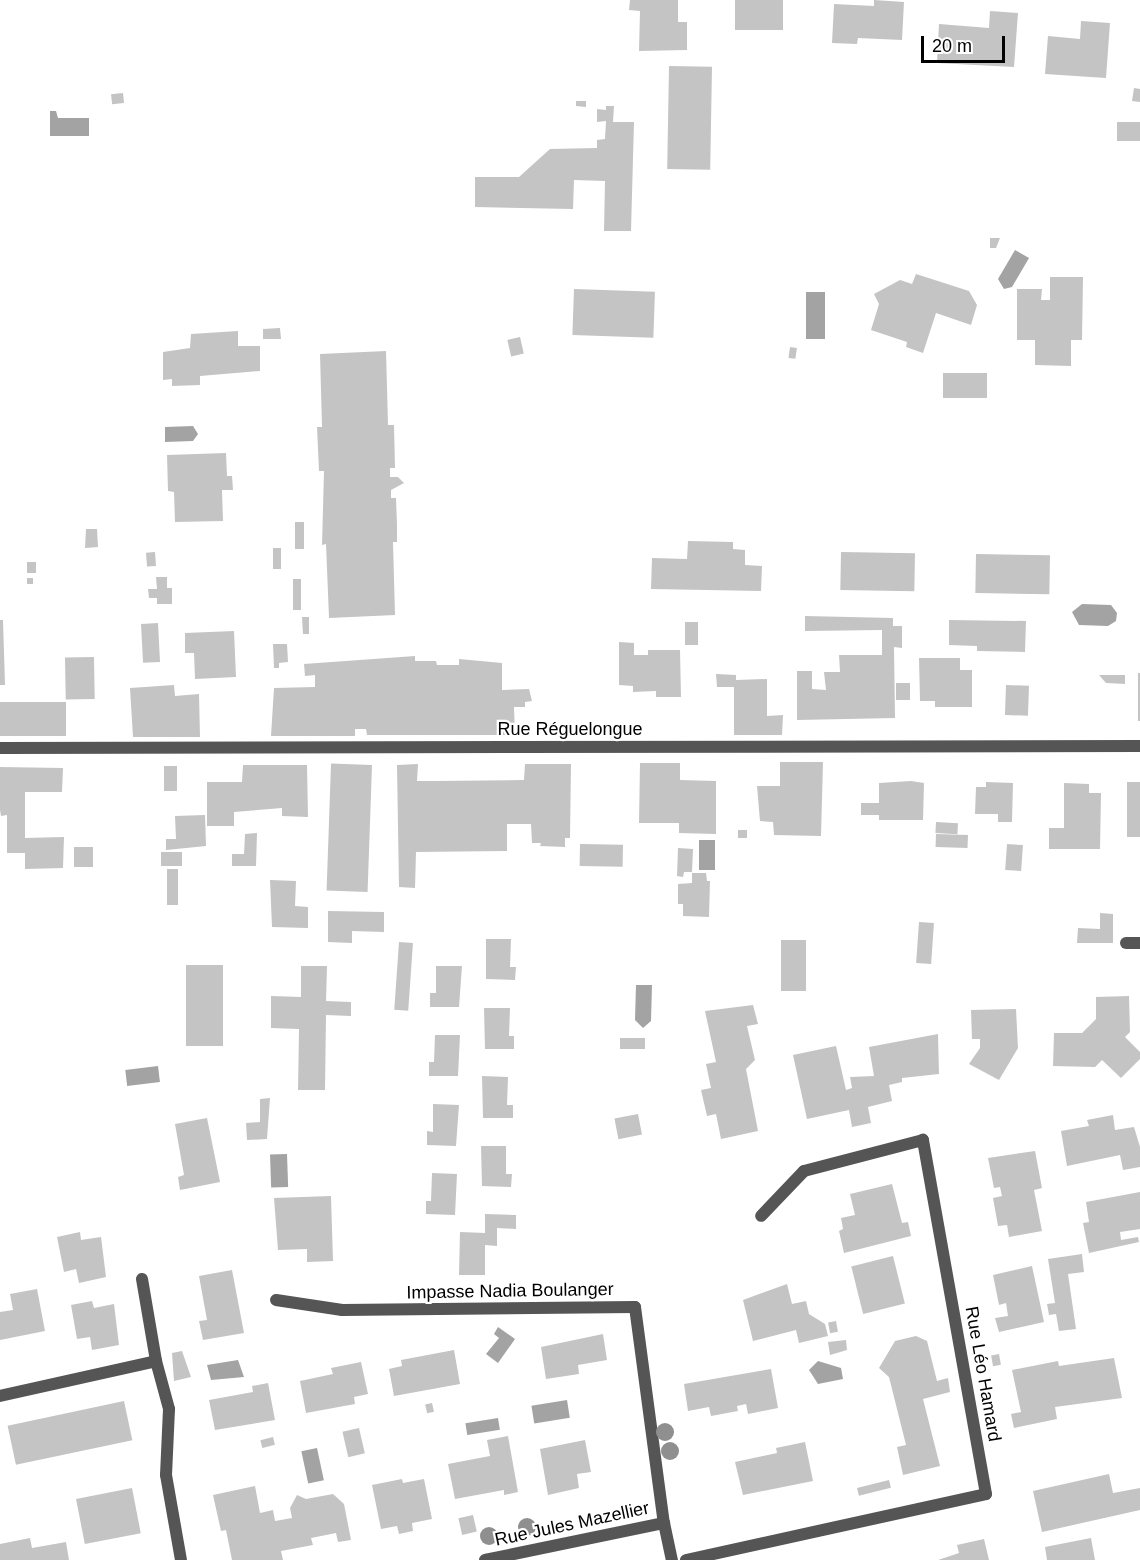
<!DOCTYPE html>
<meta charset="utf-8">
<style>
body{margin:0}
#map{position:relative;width:1140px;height:1560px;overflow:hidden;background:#fff;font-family:Arial,sans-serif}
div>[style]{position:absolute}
.water>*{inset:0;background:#a3a3a3;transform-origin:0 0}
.building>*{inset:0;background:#c4c4c4;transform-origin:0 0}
.lane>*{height:12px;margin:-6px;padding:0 6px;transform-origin:6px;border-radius:6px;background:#555}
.street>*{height:12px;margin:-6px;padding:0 6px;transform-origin:6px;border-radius:6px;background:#555}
.trees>*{width:18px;height:18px;margin:-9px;border-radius:50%;background:#8f8f8f}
span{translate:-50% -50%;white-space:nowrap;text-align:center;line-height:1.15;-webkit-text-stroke:4.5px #fff;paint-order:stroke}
.street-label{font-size:18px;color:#000}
.scale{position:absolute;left:921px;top:36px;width:84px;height:27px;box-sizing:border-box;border:3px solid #000;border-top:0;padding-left:8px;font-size:18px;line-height:21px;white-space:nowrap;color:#000;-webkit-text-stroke:4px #fff;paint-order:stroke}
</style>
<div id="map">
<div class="water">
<i style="clip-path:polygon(50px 111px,56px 111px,58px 118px,89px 118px,89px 136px,50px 136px)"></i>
<i style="clip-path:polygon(1015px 250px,1029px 258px,1012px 287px,1004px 289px,998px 279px)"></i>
<i style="left:806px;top:292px;width:19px;height:47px"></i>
<i style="clip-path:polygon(193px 426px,198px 434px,193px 441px,165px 442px,165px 427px)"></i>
<i style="clip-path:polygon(1082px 604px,1111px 605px,1117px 613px,1116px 621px,1108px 626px,1079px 625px,1072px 612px)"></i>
<i style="left:699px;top:840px;width:16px;height:30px"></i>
<i style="clip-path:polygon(636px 985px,652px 985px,651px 1021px,643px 1028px,635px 1020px)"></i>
<i style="left:158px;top:1066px;width:16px;height:33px;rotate:83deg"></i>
<i style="left:287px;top:1154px;width:33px;height:17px;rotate:88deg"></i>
<i style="clip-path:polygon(498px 1327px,515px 1339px,498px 1363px,486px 1354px,499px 1338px,494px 1334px)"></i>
<i style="clip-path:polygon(238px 1360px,244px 1377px,211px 1380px,207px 1365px)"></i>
<i style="clip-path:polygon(818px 1361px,841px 1368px,843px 1379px,818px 1384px,809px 1370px)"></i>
<i style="left:567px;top:1400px;width:18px;height:36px;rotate:81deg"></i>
<i style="left:498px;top:1418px;width:12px;height:33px;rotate:81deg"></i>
<i style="left:317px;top:1448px;width:33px;height:16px;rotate:78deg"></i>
</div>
<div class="building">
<i style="clip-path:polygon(630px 0,678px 0,678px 22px,687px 22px,687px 50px,639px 51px,640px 11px,629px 10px)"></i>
<i style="left:735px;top:0;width:48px;height:30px"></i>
<i style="clip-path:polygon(874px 0,904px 2px,902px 40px,858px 38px,857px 44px,832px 43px,834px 4px,874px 6px)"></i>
<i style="clip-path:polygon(990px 11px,1018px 13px,1014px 67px,937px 63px,939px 24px,989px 28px)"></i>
<i style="clip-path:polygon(1081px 21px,1110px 23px,1106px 78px,1045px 74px,1048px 36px,1080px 39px)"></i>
<i style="left:669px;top:66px;width:43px;height:103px;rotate:1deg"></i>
<i style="clip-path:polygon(1134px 88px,1140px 89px,1140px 102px,1132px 101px)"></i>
<i style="left:123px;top:93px;width:10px;height:12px;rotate:84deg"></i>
<i style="clip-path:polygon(576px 101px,586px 101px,586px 107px,576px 106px)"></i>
<i style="clip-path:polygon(606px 106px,614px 106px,613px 122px,634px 122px,631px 231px,604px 231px,605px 181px,574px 180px,573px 209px,475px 207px,475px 177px,519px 177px,550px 149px,597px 148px,597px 140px,605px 139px,606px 121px,597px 122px,597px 109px,606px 110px)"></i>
<i style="left:1117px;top:122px;width:23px;height:19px"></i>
<i style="clip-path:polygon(990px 238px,1000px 238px,996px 248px,990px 248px)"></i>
<i style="clip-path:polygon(916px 274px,969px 291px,977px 305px,971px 325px,936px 313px,923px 353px,906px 347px,907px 342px,871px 330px,879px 304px,874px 294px,900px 280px,912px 284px)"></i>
<i style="clip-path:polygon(1050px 277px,1083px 277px,1082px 340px,1071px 340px,1071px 366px,1035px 365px,1035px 340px,1017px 340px,1017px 289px,1042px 289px,1041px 300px,1050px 300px)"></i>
<i style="left:574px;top:289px;width:81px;height:46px;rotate:2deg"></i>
<i style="clip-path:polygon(280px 328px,281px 339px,263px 339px,263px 329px)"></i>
<i style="clip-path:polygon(238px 331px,238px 346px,260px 346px,260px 371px,200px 376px,200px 385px,172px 386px,172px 379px,163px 380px,163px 352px,190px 348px,191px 334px)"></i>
<i style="left:520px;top:337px;width:17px;height:13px;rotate:77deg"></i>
<i style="left:790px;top:347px;width:7px;height:11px;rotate:8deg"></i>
<i style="clip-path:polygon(386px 351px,388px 425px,394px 425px,395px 468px,390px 468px,390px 477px,398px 477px,404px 483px,391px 490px,391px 498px,396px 498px,397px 525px,397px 542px,393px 542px,395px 615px,329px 618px,326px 544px,322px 545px,324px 471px,319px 471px,317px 427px,322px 427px,320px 354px)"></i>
<i style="left:987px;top:373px;width:25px;height:44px;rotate:90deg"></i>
<i style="clip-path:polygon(226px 453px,227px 476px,232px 476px,233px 490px,222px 490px,223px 521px,175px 522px,174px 492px,168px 491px,167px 455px)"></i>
<i style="left:295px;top:522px;width:9px;height:27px"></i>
<i style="clip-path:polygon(86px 529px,97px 529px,98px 547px,85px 548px)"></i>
<i style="clip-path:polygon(688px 541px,733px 542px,733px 549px,745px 550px,745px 565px,762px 566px,761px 591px,651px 589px,652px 558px,687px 559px)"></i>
<i style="left:273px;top:548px;width:8px;height:21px"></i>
<i style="left:155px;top:552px;width:14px;height:9px;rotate:86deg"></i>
<i style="left:841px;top:552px;width:74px;height:38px;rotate:1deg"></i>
<i style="left:976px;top:554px;width:74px;height:39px;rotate:1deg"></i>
<i style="left:36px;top:562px;width:11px;height:9px;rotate:90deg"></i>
<i style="clip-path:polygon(156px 577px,167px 577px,167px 588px,172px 588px,172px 604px,157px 604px,157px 598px,149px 598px,148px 589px,157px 589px)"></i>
<i style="left:27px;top:578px;width:6px;height:6px"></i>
<i style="left:293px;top:579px;width:8px;height:31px"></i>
<i style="clip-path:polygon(805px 616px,893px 618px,893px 626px,902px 626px,902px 648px,894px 647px,895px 718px,797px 720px,797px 671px,812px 671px,812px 689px,826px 690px,824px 672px,840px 672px,839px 655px,882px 655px,882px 630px,805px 631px)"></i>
<i style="clip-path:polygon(302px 617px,309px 617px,309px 634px,303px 634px)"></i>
<i style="clip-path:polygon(0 620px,3px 620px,5px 685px,0 685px)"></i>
<i style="clip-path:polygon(949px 620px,1026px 621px,1025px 652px,977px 651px,977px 646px,949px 645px)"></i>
<i style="left:685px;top:622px;width:13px;height:23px"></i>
<i style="left:158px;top:623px;width:39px;height:17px;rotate:87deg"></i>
<i style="clip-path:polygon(234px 631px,236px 677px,195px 679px,194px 653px,185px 653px,185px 633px)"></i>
<i style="clip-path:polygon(619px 642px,634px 643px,634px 655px,648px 655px,648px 650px,680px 650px,681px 697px,656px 697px,656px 691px,633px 692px,633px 686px,619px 685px)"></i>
<i style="clip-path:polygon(273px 644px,287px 644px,288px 662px,279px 663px,279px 668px,274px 668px)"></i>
<i style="clip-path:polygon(415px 656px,415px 661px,436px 661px,437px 665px,459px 665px,459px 659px,502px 663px,502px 690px,529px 689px,532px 701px,525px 702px,525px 707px,514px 707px,515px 735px,367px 735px,366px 729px,355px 729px,355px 736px,271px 736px,274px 688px,315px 687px,315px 675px,305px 676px,304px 664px)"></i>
<i style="left:94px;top:657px;width:42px;height:29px;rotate:89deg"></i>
<i style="clip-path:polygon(919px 658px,960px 658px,960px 670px,972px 670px,972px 707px,935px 707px,935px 701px,920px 701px)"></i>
<i style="left:1138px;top:673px;width:2px;height:48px"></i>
<i style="clip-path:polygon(716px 674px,736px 675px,736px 680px,767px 679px,767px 716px,783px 715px,782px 735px,734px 735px,734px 687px,717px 687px)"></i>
<i style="clip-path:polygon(1099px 675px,1125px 675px,1125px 684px,1106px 683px)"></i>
<i style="left:896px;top:683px;width:14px;height:17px"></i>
<i style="clip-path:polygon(174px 685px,175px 696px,199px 694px,200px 737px,133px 737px,130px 688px)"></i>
<i style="left:1006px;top:685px;width:23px;height:30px;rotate:2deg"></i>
<i style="left:0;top:702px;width:66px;height:34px"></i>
<i style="clip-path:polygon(780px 762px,823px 762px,821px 836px,774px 835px,773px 822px,760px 821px,757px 786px,780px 786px)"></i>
<i style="clip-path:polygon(640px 763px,680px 763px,680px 780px,716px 781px,716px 834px,679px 833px,679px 823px,639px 823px)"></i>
<i style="clip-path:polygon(418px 764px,417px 781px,435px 781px,524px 780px,525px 764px,571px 764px,570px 838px,565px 838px,565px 847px,540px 846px,541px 843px,532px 843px,531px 824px,507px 824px,507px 851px,416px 852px,415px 888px,399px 887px,397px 765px)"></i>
<i style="clip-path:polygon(243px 765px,307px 765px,308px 817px,282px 816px,282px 808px,234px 812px,234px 826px,207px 826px,207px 782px,242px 782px)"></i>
<i style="left:372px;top:765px;width:127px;height:41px;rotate:92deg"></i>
<i style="left:164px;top:766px;width:13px;height:25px"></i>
<i style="clip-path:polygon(0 767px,63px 768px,62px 792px,25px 792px,25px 838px,64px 837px,63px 868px,25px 869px,25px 853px,7px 853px,7px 815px,1px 816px,0 810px)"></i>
<i style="clip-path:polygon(911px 781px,924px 783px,923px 820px,879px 820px,879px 815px,861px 815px,861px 803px,879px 803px,879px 783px)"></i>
<i style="clip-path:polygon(986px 782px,1013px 783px,1012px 822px,998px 822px,998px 814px,975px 814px,976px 787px,986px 787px)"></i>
<i style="left:1127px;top:782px;width:13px;height:55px"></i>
<i style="clip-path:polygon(1064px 783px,1089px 784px,1089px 793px,1101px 793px,1100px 849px,1049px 849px,1049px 828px,1064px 828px)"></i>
<i style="clip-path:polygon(205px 815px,206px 846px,166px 850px,166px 839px,176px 839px,175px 816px)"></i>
<i style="left:936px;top:822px;width:22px;height:11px;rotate:3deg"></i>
<i style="left:738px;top:830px;width:9px;height:8px"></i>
<i style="clip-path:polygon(257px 833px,256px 866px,232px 866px,232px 854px,244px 854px,245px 834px)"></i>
<i style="left:936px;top:834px;width:32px;height:13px;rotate:2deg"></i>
<i style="left:580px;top:844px;width:43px;height:22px;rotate:1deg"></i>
<i style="left:1007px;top:844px;width:16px;height:26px;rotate:4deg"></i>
<i style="left:74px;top:847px;width:19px;height:20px"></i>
<i style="clip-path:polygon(678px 848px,693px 849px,692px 872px,684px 872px,683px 877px,677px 876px)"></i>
<i style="left:161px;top:852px;width:21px;height:14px"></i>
<i style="left:167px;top:869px;width:11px;height:36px"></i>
<i style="clip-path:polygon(692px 873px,706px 873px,707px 881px,710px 881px,709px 917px,683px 916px,683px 904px,678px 904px,678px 884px,692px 883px)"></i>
<i style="clip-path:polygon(270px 880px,296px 881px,295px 906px,308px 907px,308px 928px,272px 927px)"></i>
<i style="clip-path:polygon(328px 911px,384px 912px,384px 932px,352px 931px,352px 943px,328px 942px)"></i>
<i style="clip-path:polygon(1100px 913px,1113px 914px,1113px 943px,1077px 943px,1078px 928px,1100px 929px)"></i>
<i style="left:919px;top:922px;width:15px;height:41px;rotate:4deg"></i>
<i style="clip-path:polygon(486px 939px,511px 939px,510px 967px,516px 967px,515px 980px,486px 979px)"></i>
<i style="left:781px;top:940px;width:25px;height:51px"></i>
<i style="left:399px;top:942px;width:14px;height:68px;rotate:4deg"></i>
<i style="left:186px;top:965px;width:37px;height:81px"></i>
<i style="clip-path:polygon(301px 966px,327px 966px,326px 1001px,351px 1002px,351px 1016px,326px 1015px,325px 1090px,298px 1090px,299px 1029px,271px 1028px,271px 996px,301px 997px)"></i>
<i style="clip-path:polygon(436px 966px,462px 966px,459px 1007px,430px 1007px,430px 993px,436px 993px)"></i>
<i style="clip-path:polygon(1129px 996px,1130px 1032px,1125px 1037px,1140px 1052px,1140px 1059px,1121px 1078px,1102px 1060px,1095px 1067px,1053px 1066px,1054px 1033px,1082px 1033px,1096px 1019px,1096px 997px)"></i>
<i style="clip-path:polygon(753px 1005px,758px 1024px,747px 1026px,755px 1060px,746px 1069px,758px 1131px,721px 1139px,716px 1114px,707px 1116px,701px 1090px,711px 1088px,706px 1064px,716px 1062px,705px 1011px)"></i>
<i style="clip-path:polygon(484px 1008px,510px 1008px,509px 1036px,514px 1036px,514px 1049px,485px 1049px)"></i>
<i style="clip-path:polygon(1016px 1009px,1018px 1048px,999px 1080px,969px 1064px,980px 1048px,980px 1039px,972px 1039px,971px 1010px)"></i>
<i style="clip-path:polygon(938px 1034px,939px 1074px,902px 1078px,902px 1082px,889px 1085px,892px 1101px,868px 1107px,871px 1123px,852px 1127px,849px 1110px,807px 1119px,793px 1055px,836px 1046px,846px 1090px,852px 1088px,850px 1077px,874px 1076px,869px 1047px)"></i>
<i style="clip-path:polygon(435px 1035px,460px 1035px,458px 1076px,429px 1076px,429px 1062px,434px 1062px)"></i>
<i style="left:620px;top:1038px;width:25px;height:11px"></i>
<i style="clip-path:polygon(482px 1076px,508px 1077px,507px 1105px,513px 1105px,513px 1118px,483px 1118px)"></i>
<i style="clip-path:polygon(270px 1098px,267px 1139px,247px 1140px,246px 1123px,260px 1122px,260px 1099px)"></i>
<i style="clip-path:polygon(433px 1104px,459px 1105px,456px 1146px,427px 1145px,427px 1131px,433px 1132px)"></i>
<i style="left:638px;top:1114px;width:21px;height:24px;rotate:79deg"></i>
<i style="clip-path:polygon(1113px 1115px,1115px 1130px,1134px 1127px,1140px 1147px,1140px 1167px,1123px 1170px,1120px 1155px,1067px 1166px,1061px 1131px,1089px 1126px,1087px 1120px)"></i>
<i style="clip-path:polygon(207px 1118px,220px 1182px,180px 1190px,178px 1177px,184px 1175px,175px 1124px)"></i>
<i style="clip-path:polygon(481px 1146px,506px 1146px,506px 1174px,512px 1174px,511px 1187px,482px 1186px)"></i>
<i style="clip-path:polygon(1035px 1151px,1042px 1188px,1034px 1190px,1042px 1231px,1009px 1237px,1007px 1225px,998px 1226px,993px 1198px,1002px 1196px,1000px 1187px,994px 1188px,988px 1158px)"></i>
<i style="clip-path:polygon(432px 1173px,457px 1174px,455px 1215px,426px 1214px,426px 1201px,431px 1201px)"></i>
<i style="clip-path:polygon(892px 1184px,902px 1223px,908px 1222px,911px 1236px,844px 1253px,839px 1231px,843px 1229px,841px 1218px,855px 1215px,850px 1194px)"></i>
<i style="clip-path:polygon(1140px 1192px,1140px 1229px,1120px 1232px,1121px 1240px,1138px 1237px,1139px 1242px,1089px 1253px,1083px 1223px,1089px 1222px,1086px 1202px)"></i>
<i style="clip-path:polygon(331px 1196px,333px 1261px,307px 1262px,307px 1249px,278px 1250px,274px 1198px)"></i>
<i style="clip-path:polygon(485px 1214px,516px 1215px,516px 1229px,497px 1228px,497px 1246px,485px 1245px,485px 1275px,459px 1275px,460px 1232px,485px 1233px)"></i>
<i style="clip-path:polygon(80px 1232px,81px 1240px,101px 1237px,106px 1277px,79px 1283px,76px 1269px,64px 1272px,57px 1237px)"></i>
<i style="clip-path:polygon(1082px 1254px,1084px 1272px,1068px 1274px,1076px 1329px,1059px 1331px,1056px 1314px,1049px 1315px,1047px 1304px,1055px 1303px,1048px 1259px)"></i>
<i style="left:893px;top:1256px;width:49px;height:43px;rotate:76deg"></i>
<i style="clip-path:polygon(1032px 1266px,1044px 1322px,999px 1332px,995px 1318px,1008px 1316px,1006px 1303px,999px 1305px,993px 1275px)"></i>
<i style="clip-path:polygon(232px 1270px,244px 1333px,203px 1340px,199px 1321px,207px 1320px,199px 1276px)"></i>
<i style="clip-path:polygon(787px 1284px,792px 1304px,806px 1301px,809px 1314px,825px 1324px,828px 1336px,799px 1343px,796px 1330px,753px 1341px,743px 1300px)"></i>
<i style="clip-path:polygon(37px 1289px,45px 1331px,0 1340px,0 1312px,13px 1310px,10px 1294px)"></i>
<i style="clip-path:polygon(92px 1301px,94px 1308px,114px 1304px,119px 1345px,92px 1350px,90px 1337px,77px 1339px,71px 1305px)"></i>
<i style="left:836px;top:1321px;width:11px;height:8px;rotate:80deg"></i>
<i style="clip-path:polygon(603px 1334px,607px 1360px,578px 1365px,579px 1374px,546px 1379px,541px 1347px)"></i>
<i style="clip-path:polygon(916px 1336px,927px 1341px,937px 1381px,948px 1378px,950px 1392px,923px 1399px,940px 1466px,903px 1475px,897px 1447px,906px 1445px,889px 1377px,879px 1368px,895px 1341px)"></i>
<i style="clip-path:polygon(846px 1340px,847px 1350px,830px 1355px,828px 1342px)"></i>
<i style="clip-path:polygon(454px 1350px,460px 1384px,394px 1396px,389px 1369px,402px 1366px,401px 1360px)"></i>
<i style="clip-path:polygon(182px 1351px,191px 1377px,174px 1381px,172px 1353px)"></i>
<i style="left:999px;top:1354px;width:11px;height:8px;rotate:80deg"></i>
<i style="clip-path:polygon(1114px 1358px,1122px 1398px,1055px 1407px,1057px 1419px,1014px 1428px,1011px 1414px,1021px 1412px,1012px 1370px,1058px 1361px,1059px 1366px)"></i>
<i style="clip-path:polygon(361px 1362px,368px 1394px,354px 1397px,355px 1404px,306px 1413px,300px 1381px,333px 1374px,331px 1368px)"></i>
<i style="clip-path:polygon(771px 1369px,778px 1408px,748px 1414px,746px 1404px,737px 1406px,738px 1411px,711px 1416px,709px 1407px,688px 1411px,684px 1384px)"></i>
<i style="clip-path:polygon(268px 1383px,275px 1420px,215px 1430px,209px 1400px,253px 1392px,252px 1386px)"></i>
<i style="left:124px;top:1401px;width:40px;height:119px;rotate:78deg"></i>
<i style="left:432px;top:1403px;width:9px;height:7px;rotate:77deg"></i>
<i style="left:359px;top:1428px;width:26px;height:17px;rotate:77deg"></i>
<i style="clip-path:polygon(508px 1436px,518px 1492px,504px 1495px,504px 1490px,455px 1499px,448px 1464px,490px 1456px,487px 1440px)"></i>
<i style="left:273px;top:1437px;width:8px;height:13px;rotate:76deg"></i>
<i style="clip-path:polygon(585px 1440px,591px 1472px,577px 1474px,579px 1488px,548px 1495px,540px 1449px)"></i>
<i style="clip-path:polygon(805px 1442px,813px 1481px,743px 1495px,735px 1462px,777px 1453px,776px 1448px)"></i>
<i style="clip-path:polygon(1109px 1474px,1113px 1493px,1140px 1488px,1140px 1510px,1042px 1532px,1033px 1491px)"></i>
<i style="clip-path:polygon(402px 1479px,403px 1483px,424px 1479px,432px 1519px,412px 1523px,413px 1531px,399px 1534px,397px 1526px,381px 1529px,372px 1485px)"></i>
<i style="left:889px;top:1480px;width:8px;height:33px;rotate:76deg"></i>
<i style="clip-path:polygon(255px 1486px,260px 1513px,273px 1510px,275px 1521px,292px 1518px,290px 1508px,297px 1495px,306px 1499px,333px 1494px,344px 1504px,351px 1540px,338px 1542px,336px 1533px,311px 1538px,313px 1545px,281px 1551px,283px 1560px,232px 1560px,226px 1530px,221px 1531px,213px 1495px)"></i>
<i style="left:132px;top:1488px;width:46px;height:57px;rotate:79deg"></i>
<i style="left:473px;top:1515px;width:17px;height:15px;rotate:77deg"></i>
<i style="clip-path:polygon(30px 1538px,32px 1548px,66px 1542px,69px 1560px,0 1560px,0 1544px)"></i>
<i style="clip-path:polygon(1091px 1538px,1095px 1560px,1047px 1560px,1045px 1547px)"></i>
<i style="clip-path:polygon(984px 1539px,989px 1560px,938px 1560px,959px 1553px,957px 1545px)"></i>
</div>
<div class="lane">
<i style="left:1126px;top:943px;width:14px"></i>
<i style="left:142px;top:1279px;width:83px;rotate:80.3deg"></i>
<i style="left:0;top:1396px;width:160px;rotate:-12.6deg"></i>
<i style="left:156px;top:1361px;width:50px;rotate:74.8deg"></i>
<i style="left:169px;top:1409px;width:66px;rotate:92.6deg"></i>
<i style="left:166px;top:1475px;width:86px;rotate:80deg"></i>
</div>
<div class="street">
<i style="left:0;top:748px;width:1140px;rotate:-0.1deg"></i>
<i style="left:276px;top:1300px;width:67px;rotate:8.6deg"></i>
<i style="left:342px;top:1310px;width:293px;rotate:-0.6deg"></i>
<i style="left:635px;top:1307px;width:218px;rotate:82.4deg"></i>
<i style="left:485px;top:1560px;width:183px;rotate:-11.7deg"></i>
<i style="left:664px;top:1523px;width:38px;rotate:78deg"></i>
<i style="left:686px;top:1560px;width:307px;rotate:-12.4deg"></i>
<i style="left:986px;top:1494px;width:360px;rotate:-100.1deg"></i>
<i style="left:923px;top:1140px;width:123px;rotate:165.4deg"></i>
<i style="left:804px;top:1171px;width:62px;rotate:133.7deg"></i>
</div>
<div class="trees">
<i style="left:665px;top:1432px"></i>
<i style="left:670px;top:1451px"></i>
<i style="left:527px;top:1527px"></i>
<i style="left:489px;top:1536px"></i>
</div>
<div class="street-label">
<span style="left:570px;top:729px">Rue Réguelongue</span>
<span style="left:510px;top:1291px;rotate:-1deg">Impasse Nadia Boulanger</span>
<span style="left:983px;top:1374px;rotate:80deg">Rue Léo Hamard</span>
<span style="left:572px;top:1524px;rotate:-12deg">Rue Jules Mazellier</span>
</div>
<div class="scale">20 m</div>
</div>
